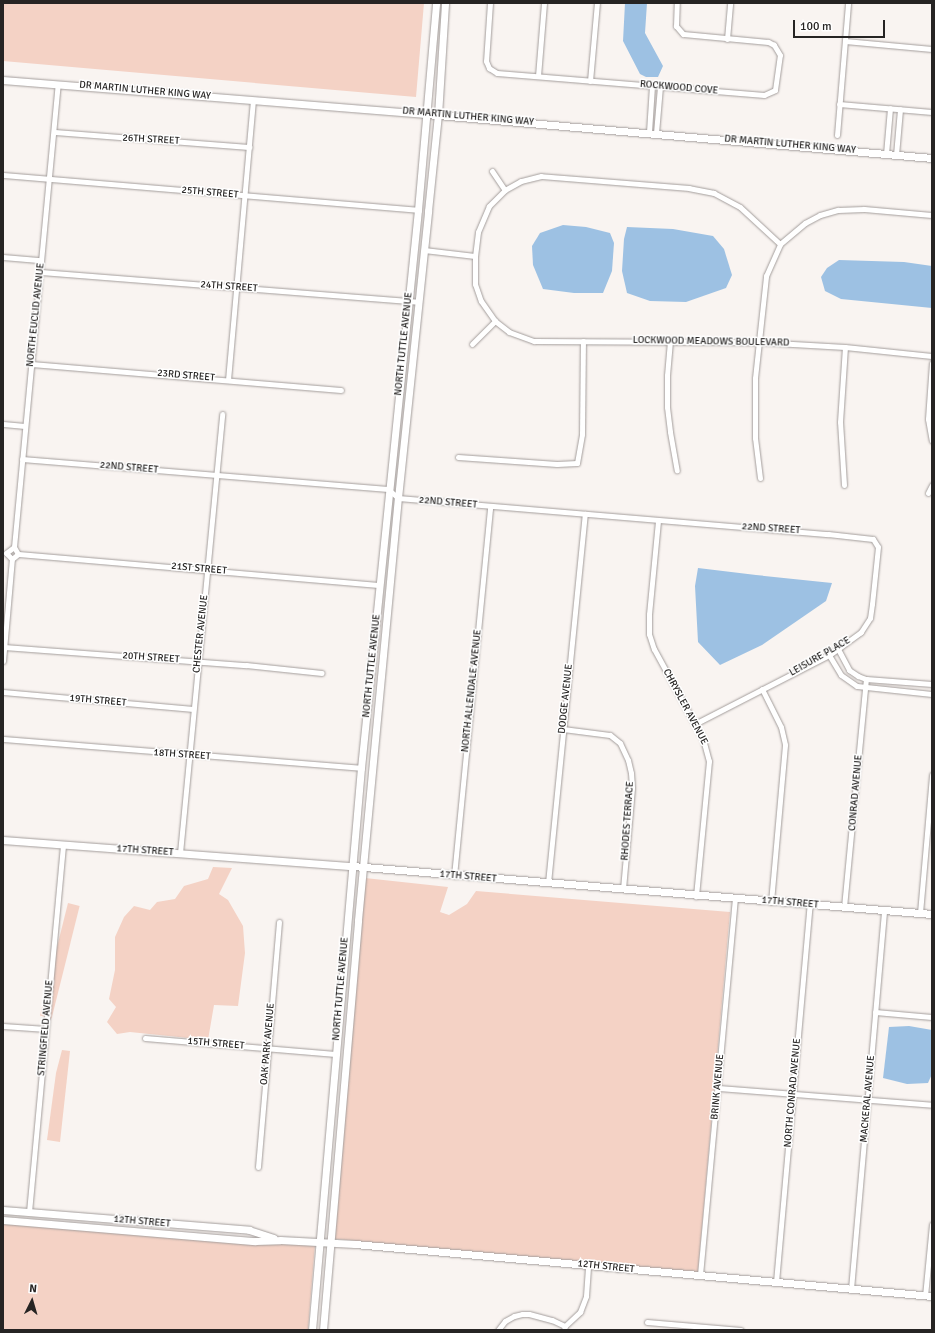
<!DOCTYPE html>
<style>
body{margin:0}
#map{position:relative;width:935px;height:1333px;overflow:hidden;background:#f9f4f1;font-family:Signika,sans-serif}
div>[style]{position:absolute}
.green>*{inset:0;background:#f4d2c5;transform-origin:0 0}
.water>*{inset:0;background:#9dc1e3}
.roads{filter:drop-shadow(0 0 1px #a39d9b) drop-shadow(0 0 1px #a39d9b)}
.street>*{height:5px;margin:-2.5px;padding:0 2.5px;transform-origin:2.5px;border-radius:2.5px;background:#fff}
.secondary>*{height:7px;margin:-3.5px;padding:0 3.5px;transform-origin:3.5px;border-radius:3.5px;background:#fff}
span{translate:-50% -50%;white-space:nowrap;text-align:center;line-height:1.15;-webkit-text-stroke:3px #fff;paint-order:stroke}
.street-label{font-size:10px;color:#262423}
.frame{position:absolute;inset:0;border:4px solid #262423;pointer-events:none}
.north{position:absolute;left:12px;top:1281px;width:40px;height:40px;-webkit-text-stroke:3px #fff;paint-order:stroke;rotate:5deg;font-size:11px;font-weight:700;line-height:16px;text-align:center;color:#262423}
.north::after{content:'';display:block;margin:auto;width:14px;height:18px;background:#262423;clip-path:polygon(50% 0,100% 100%,50% 72%,0 100%)}
.scale{position:absolute;left:793px;top:20px;width:92px;height:18px;box-sizing:border-box;border:2px solid #262423;border-top:0;padding-left:5px;font-size:12px;line-height:14px;white-space:nowrap;color:#262423;-webkit-text-stroke:3px #fff;paint-order:stroke}
</style>
<div id="map">
<div class="green">
<i style="clip-path:polygon(3px 3px,424px 3px,416px 97px,3px 61px)"></i>
<i style="clip-path:polygon(213px 867px,232px 868px,219px 894px,228px 900px,243px 926px,245px 953px,238px 1006px,214px 1005px,208px 1040px,130px 1032px,117px 1034px,107px 1022px,116px 1007px,109px 999px,115px 970px,115px 937px,124px 917px,134px 906px,150px 910px,157px 902px,175px 899px,184px 886px,208px 879px)"></i>
<i style="clip-path:polygon(365px 878px,448px 887px,440px 912px,449px 915px,467px 904px,476px 891px,730px 912px,698px 1272px,335px 1239px)"></i>
<i style="left:68px;top:903px;width:12px;height:116px;rotate:14deg"></i>
<i style="clip-path:polygon(62px 1050px,70px 1051px,60px 1142px,47px 1140px,56px 1073px)"></i>
<i style="clip-path:polygon(3px 1224px,255px 1244px,279px 1243px,315px 1245px,308px 1330px,3px 1330px)"></i>
</div>
<div class="water">
<i style="clip-path:polygon(625px 3px,647px 3px,645px 33px,663px 66px,658px 77px,646px 77px,640px 74px,623px 41px)"></i>
<i style="clip-path:polygon(563px 225px,586px 227px,610px 233px,614px 243px,612px 271px,603px 293px,574px 293px,543px 289px,533px 265px,532px 246px,540px 233px)"></i>
<i style="clip-path:polygon(627px 227px,673px 229px,713px 236px,724px 249px,732px 275px,726px 288px,686px 302px,650px 301px,627px 293px,622px 271px,624px 239px)"></i>
<i style="clip-path:polygon(839px 260px,904px 262px,932px 266px,932px 308px,841px 299px,825px 291px,821px 277px,827px 268px)"></i>
<i style="clip-path:polygon(698px 568px,756px 575px,832px 583px,826px 601px,762px 645px,720px 665px,698px 642px,695px 586px)"></i>
<i style="clip-path:polygon(909px 1026px,932px 1030px,932px 1074px,928px 1083px,907px 1084px,883px 1078px,889px 1027px)"></i>
</div>
<div class="roads">
<div class="street">
<i style="left:490px;top:3px;width:58px;rotate:93.9deg"></i>
<i style="left:486px;top:61px;width:8px;rotate:67deg"></i>
<i style="left:489px;top:68px;width:9px;rotate:32deg"></i>
<i style="left:497px;top:73px;width:268px;rotate:4.7deg"></i>
<i style="left:764px;top:95px;width:12px;rotate:-24deg"></i>
<i style="left:775px;top:90px;width:35px;rotate:-82deg"></i>
<i style="left:780px;top:55px;width:12px;rotate:-121deg"></i>
<i style="left:774px;top:45px;width:7px;rotate:-153deg"></i>
<i style="left:768px;top:42px;width:85px;rotate:-174.6deg"></i>
<i style="left:683px;top:34px;width:11px;rotate:-131deg"></i>
<i style="left:676px;top:26px;width:23px;rotate:-88deg"></i>
<i style="left:727px;top:39px;width:36px;rotate:-85deg"></i>
<i style="left:845px;top:41px;width:87px;rotate:5.3deg"></i>
<i style="left:538px;top:76px;width:73px;rotate:-85.3deg"></i>
<i style="left:590px;top:81px;width:78px;rotate:-84.9deg"></i>
<i style="left:839px;top:104px;width:93px;rotate:4.9deg"></i>
<i style="left:54px;top:132px;width:196px;rotate:4.4deg"></i>
<i style="left:649px;top:132px;width:47px;rotate:-86.3deg"></i>
<i style="left:656px;top:133px;width:47px;rotate:-85.1deg"></i>
<i style="left:837px;top:135px;width:132px;rotate:-85.2deg"></i>
<i style="left:886px;top:154px;width:46px;rotate:-85deg"></i>
<i style="left:896px;top:155px;width:46px;rotate:-85deg"></i>
<i style="left:492px;top:171px;width:23px;rotate:56deg"></i>
<i style="left:3px;top:175px;width:416px;rotate:4.8deg"></i>
<i style="left:780px;top:244px;width:54px;rotate:-137.2deg"></i>
<i style="left:740px;top:207px;width:30px;rotate:-152deg"></i>
<i style="left:714px;top:193px;width:25px;rotate:-169deg"></i>
<i style="left:689px;top:188px;width:148px;rotate:-175.4deg"></i>
<i style="left:541px;top:176px;width:21px;rotate:166deg"></i>
<i style="left:521px;top:181px;width:18px;rotate:151deg"></i>
<i style="left:505px;top:190px;width:23px;rotate:135deg"></i>
<i style="left:489px;top:206px;width:28px;rotate:113deg"></i>
<i style="left:478px;top:232px;width:24px;rotate:97deg"></i>
<i style="left:475px;top:256px;width:28px;rotate:90deg"></i>
<i style="left:475px;top:284px;width:18px;rotate:71deg"></i>
<i style="left:481px;top:301px;width:24px;rotate:55deg"></i>
<i style="left:495px;top:321px;width:18px;rotate:38deg"></i>
<i style="left:509px;top:332px;width:27px;rotate:20deg"></i>
<i style="left:534px;top:341px;width:224px;rotate:0.3deg"></i>
<i style="left:758px;top:342px;width:87px;rotate:3.3deg"></i>
<i style="left:845px;top:347px;width:87px;rotate:5.9deg"></i>
<i style="left:424px;top:250px;width:51px;rotate:6.7deg"></i>
<i style="left:3px;top:257px;width:38px;rotate:5deg"></i>
<i style="left:41px;top:272px;width:378px;rotate:4.5deg"></i>
<i style="left:670px;top:341px;width:34px;rotate:95deg"></i>
<i style="left:667px;top:375px;width:32px;rotate:90deg"></i>
<i style="left:667px;top:407px;width:25px;rotate:83deg"></i>
<i style="left:670px;top:432px;width:39px;rotate:80deg"></i>
<i style="left:472px;top:344px;width:33px;rotate:-45deg"></i>
<i style="left:932px;top:363px;width:56px;rotate:94.1deg"></i>
<i style="left:928px;top:419px;width:22px;rotate:80deg"></i>
<i style="left:31px;top:364px;width:311px;rotate:4.8deg"></i>
<i style="left:228px;top:380px;width:280px;rotate:-84.9deg"></i>
<i style="left:3px;top:424px;width:22px;rotate:5deg"></i>
<i style="left:458px;top:457px;width:99px;rotate:4deg"></i>
<i style="left:557px;top:464px;width:20px;rotate:-3deg"></i>
<i style="left:577px;top:463px;width:29px;rotate:-80deg"></i>
<i style="left:582px;top:434px;width:93px;rotate:-89.4deg"></i>
<i style="left:22px;top:459px;width:367px;rotate:4.7deg"></i>
<i style="left:388px;top:489px;width:13px;rotate:42deg"></i>
<i style="left:398px;top:498px;width:432px;rotate:4.8deg"></i>
<i style="left:828px;top:534px;width:45px;rotate:6.3deg"></i>
<i style="left:873px;top:539px;width:9px;rotate:58deg"></i>
<i style="left:878px;top:547px;width:57px;rotate:96deg"></i>
<i style="left:872px;top:604px;width:14px;rotate:98deg"></i>
<i style="left:870px;top:618px;width:17px;rotate:123deg"></i>
<i style="left:861px;top:632px;width:39px;rotate:144deg"></i>
<i style="left:829px;top:655px;width:151px;rotate:152.8deg"></i>
<i style="left:760px;top:478px;width:40px;rotate:-97.1deg"></i>
<i style="left:755px;top:438px;width:60px;rotate:-90deg"></i>
<i style="left:755px;top:378px;width:103px;rotate:-83.8deg"></i>
<i style="left:766px;top:276px;width:35px;rotate:-66deg"></i>
<i style="left:780px;top:244px;width:33px;rotate:-40deg"></i>
<i style="left:805px;top:223px;width:17px;rotate:-28deg"></i>
<i style="left:820px;top:215px;width:19px;rotate:-16deg"></i>
<i style="left:838px;top:210px;width:26px;rotate:-2deg"></i>
<i style="left:864px;top:209px;width:68px;rotate:5deg"></i>
<i style="left:844px;top:485px;width:63px;rotate:-93.6deg"></i>
<i style="left:840px;top:422px;width:75px;rotate:-86.2deg"></i>
<i style="left:928px;top:493px;width:9px;rotate:-63deg"></i>
<i style="left:658px;top:521px;width:93px;rotate:95.5deg"></i>
<i style="left:649px;top:614px;width:20px;rotate:90deg"></i>
<i style="left:649px;top:634px;width:16px;rotate:72deg"></i>
<i style="left:654px;top:649px;width:102px;rotate:61.4deg"></i>
<i style="left:703px;top:739px;width:23px;rotate:75deg"></i>
<i style="left:709px;top:761px;width:136px;rotate:95.5deg"></i>
<i style="left:14px;top:547px;width:465px;rotate:-84.6deg"></i>
<i style="left:14px;top:547px;width:8px;rotate:60deg"></i>
<i style="left:18px;top:554px;width:8px;rotate:140deg"></i>
<i style="left:12px;top:559px;width:8px;rotate:-135deg"></i>
<i style="left:6px;top:553px;width:10px;rotate:-37deg"></i>
<i style="left:18px;top:554px;width:362px;rotate:4.9deg"></i>
<i style="left:4px;top:647px;width:243px;rotate:4.3deg"></i>
<i style="left:246px;top:665px;width:76px;rotate:6deg"></i>
<i style="left:838px;top:649px;width:24px;rotate:62deg"></i>
<i style="left:849px;top:670px;width:11px;rotate:34deg"></i>
<i style="left:858px;top:676px;width:9px;rotate:21deg"></i>
<i style="left:866px;top:679px;width:66px;rotate:4.3deg"></i>
<i style="left:829px;top:655px;width:23px;rotate:59deg"></i>
<i style="left:841px;top:675px;width:19px;rotate:35deg"></i>
<i style="left:857px;top:686px;width:75px;rotate:6.1deg"></i>
<i style="left:3px;top:661px;width:102px;rotate:-85deg"></i>
<i style="left:762px;top:689px;width:42px;rotate:63.4deg"></i>
<i style="left:781px;top:727px;width:18px;rotate:77deg"></i>
<i style="left:785px;top:745px;width:157px;rotate:95.1deg"></i>
<i style="left:3px;top:692px;width:191px;rotate:5.1deg"></i>
<i style="left:563px;top:729px;width:47px;rotate:7.3deg"></i>
<i style="left:610px;top:735px;width:13px;rotate:39deg"></i>
<i style="left:620px;top:743px;width:19px;rotate:65deg"></i>
<i style="left:628px;top:760px;width:13px;rotate:77deg"></i>
<i style="left:631px;top:773px;width:15px;rotate:86deg"></i>
<i style="left:632px;top:788px;width:101px;rotate:95.1deg"></i>
<i style="left:3px;top:739px;width:359px;rotate:4.6deg"></i>
<i style="left:180px;top:853px;width:441px;rotate:-84.5deg"></i>
<i style="left:454px;top:876px;width:371px;rotate:-84.4deg"></i>
<i style="left:548px;top:883px;width:371px;rotate:-84.3deg"></i>
<i style="left:844px;top:907px;width:229px;rotate:-84.5deg"></i>
<i style="left:920px;top:913px;width:139px;rotate:-85deg"></i>
<i style="left:875px;top:1012px;width:57px;rotate:5deg"></i>
<i style="left:3px;top:1026px;width:43px;rotate:4deg"></i>
<i style="left:145px;top:1038px;width:191px;rotate:4.8deg"></i>
<i style="left:718px;top:1088px;width:215px;rotate:4.5deg"></i>
<i style="left:258px;top:1167px;width:246px;rotate:-85.1deg"></i>
<i style="left:29px;top:1212px;width:369px;rotate:-84.7deg"></i>
<i style="left:700px;top:1275px;width:379px;rotate:-84.7deg"></i>
<i style="left:776px;top:1282px;width:380px;rotate:-84.9deg"></i>
<i style="left:851px;top:1289px;width:380px;rotate:-85deg"></i>
<i style="left:925px;top:1296px;width:72px;rotate:-84.4deg"></i>
<i style="left:647px;top:1322px;width:94px;rotate:4.9deg"></i>
<i style="left:498px;top:1330px;width:11px;rotate:-52deg"></i>
<i style="left:505px;top:1321px;width:10px;rotate:-29deg"></i>
<i style="left:514px;top:1316px;width:8px;rotate:-14deg"></i>
<i style="left:522px;top:1314px;width:7px"></i>
<i style="left:529px;top:1314px;width:24px;rotate:15deg"></i>
<i style="left:552px;top:1320px;width:14px;rotate:25deg"></i>
<i style="left:564px;top:1330px;width:4px;rotate:-76deg"></i>
<i style="left:565px;top:1326px;width:21px;rotate:-43deg"></i>
<i style="left:580px;top:1312px;width:17px;rotate:-69deg"></i>
<i style="left:586px;top:1296px;width:31px;rotate:-86deg"></i>
</div>
<div class="secondary">
<i style="left:3px;top:80px;width:424px;rotate:4.6deg"></i>
<i style="left:426px;top:114px;width:508px;rotate:4.97deg"></i>
<i style="left:3px;top:840px;width:350px;rotate:4.3deg"></i>
<i style="left:352px;top:866px;width:582px;rotate:4.73deg"></i>
<i style="left:3px;top:1210px;width:247px;rotate:4.6deg"></i>
<i style="left:249px;top:1230px;width:26px;rotate:18deg"></i>
<i style="left:3px;top:1220px;width:253px;rotate:4.8deg"></i>
<i style="left:255px;top:1241px;width:25px;rotate:-2deg"></i>
<i style="left:280px;top:1240px;width:75px;rotate:3.1deg"></i>
<i style="left:355px;top:1244px;width:579px;rotate:5.15deg"></i>
<i style="left:312px;top:1330px;width:564px;rotate:-85.02deg"></i>
<i style="left:361px;top:768px;width:561px;rotate:-84.17deg"></i>
<i style="left:418px;top:210px;width:208px;rotate:-85deg"></i>
<i style="left:323px;top:1330px;width:411px;rotate:-85.1deg"></i>
<i style="left:358px;top:920px;width:424px;rotate:-84.6deg"></i>
<i style="left:398px;top:498px;width:289px;rotate:-84deg"></i>
<i style="left:428px;top:211px;width:97px;rotate:-84.1deg"></i>
<i style="left:438px;top:115px;width:112px;rotate:-86.4deg"></i>
</div>
</div>
<div class="street-label">
<span style="left:679px;top:88px;rotate:5deg">ROCKWOOD COVE</span>
<span style="left:145px;top:91px;rotate:5deg">DR MARTIN LUTHER KING WAY</span>
<span style="left:468px;top:117px;rotate:5deg">DR MARTIN LUTHER KING WAY</span>
<span style="left:151px;top:140px;rotate:3deg">26TH STREET</span>
<span style="left:790px;top:145px;rotate:5deg">DR MARTIN LUTHER KING WAY</span>
<span style="left:210px;top:193px;rotate:5deg">25TH STREET</span>
<span style="left:229px;top:287px;rotate:4deg">24TH STREET</span>
<span style="left:36px;top:315px;rotate:-84deg">NORTH EUCLID AVENUE</span>
<span style="left:711px;top:342px;rotate:1deg">LOCKWOOD MEADOWS BOULEVARD</span>
<span style="left:404px;top:344px;rotate:-84deg">NORTH TUTTLE AVENUE</span>
<span style="left:186px;top:376px;rotate:5deg">23RD STREET</span>
<span style="left:129px;top:468px;rotate:5deg">22ND STREET</span>
<span style="left:448px;top:503px;rotate:5deg">22ND STREET</span>
<span style="left:771px;top:529px;rotate:4deg">22ND STREET</span>
<span style="left:199px;top:569px;rotate:5deg">21ST STREET</span>
<span style="left:201px;top:634px;rotate:-84deg">CHESTER AVENUE</span>
<span style="left:820px;top:657px;rotate:-30deg">LEISURE PLACE</span>
<span style="left:151px;top:658px;rotate:4deg">20TH STREET</span>
<span style="left:372px;top:666px;rotate:-84deg">NORTH TUTTLE AVENUE</span>
<span style="left:472px;top:691px;rotate:-84deg">NORTH ALLENDALE AVENUE</span>
<span style="left:566px;top:699px;rotate:-84deg">DODGE AVENUE</span>
<span style="left:98px;top:701px;rotate:5deg">19TH STREET</span>
<span style="left:685px;top:707px;rotate:62deg">CHRYSLER AVENUE</span>
<span style="left:182px;top:755px;rotate:4deg">18TH STREET</span>
<span style="left:856px;top:793px;rotate:-85deg">CONRAD AVENUE</span>
<span style="left:628px;top:821px;rotate:-86deg">RHODES TERRACE</span>
<span style="left:145px;top:851px;rotate:4deg">17TH STREET</span>
<span style="left:468px;top:877px;rotate:5deg">17TH STREET</span>
<span style="left:790px;top:903px;rotate:5deg">17TH STREET</span>
<span style="left:341px;top:989px;rotate:-85deg">NORTH TUTTLE AVENUE</span>
<span style="left:46px;top:1028px;rotate:-85deg">STRINGFIELD AVENUE</span>
<span style="left:216px;top:1044px;rotate:5deg">15TH STREET</span>
<span style="left:268px;top:1044px;rotate:-85deg">OAK PARK AVENUE</span>
<span style="left:718px;top:1087px;rotate:-85deg">BRINK AVENUE</span>
<span style="left:793px;top:1093px;rotate:-85deg">NORTH CONRAD AVENUE</span>
<span style="left:868px;top:1099px;rotate:-85deg">MACKERAL AVENUE</span>
<span style="left:142px;top:1222px;rotate:5deg">12TH STREET</span>
<span style="left:606px;top:1267px;rotate:6deg">12TH STREET</span>
</div>
<div class="frame"></div>
<div class="north">N</div>
<div class="scale">100 m</div>
</div>
